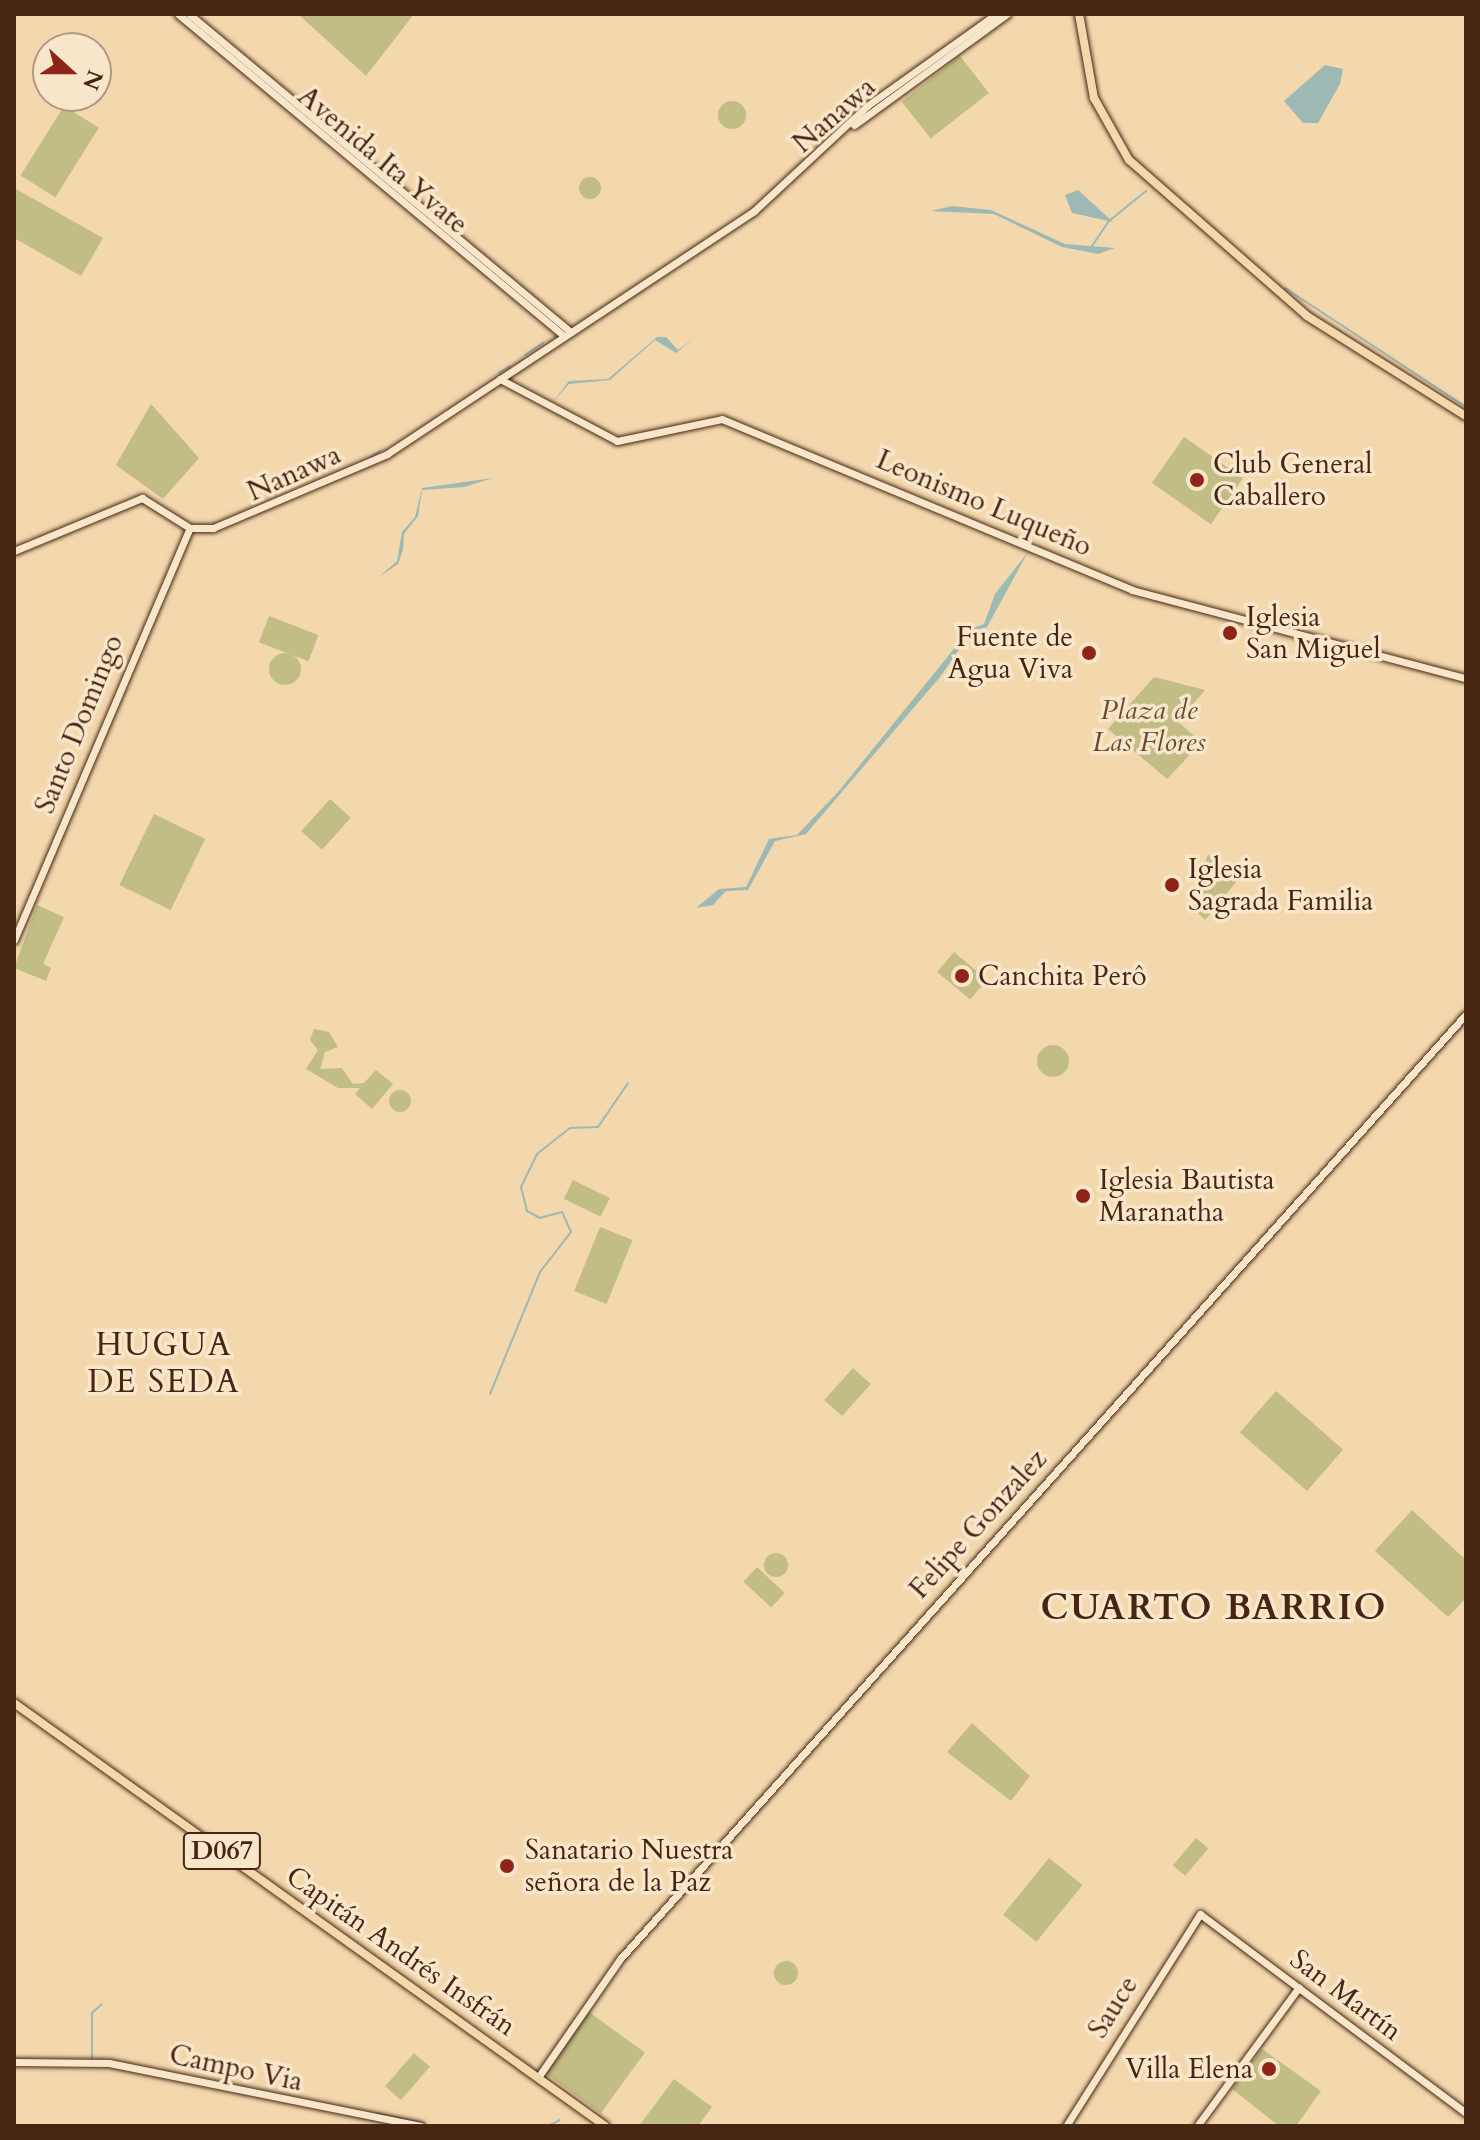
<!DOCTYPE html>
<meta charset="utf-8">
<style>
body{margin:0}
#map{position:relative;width:1480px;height:2140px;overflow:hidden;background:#f3d8ae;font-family:Cardo,serif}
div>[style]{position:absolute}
.green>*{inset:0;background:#c2bc85;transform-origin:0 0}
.round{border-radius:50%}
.water>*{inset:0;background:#9eb8b4}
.stream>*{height:2px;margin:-1px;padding:0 1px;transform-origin:1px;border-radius:1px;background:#9eb8b4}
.roads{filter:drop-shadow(0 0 2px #472513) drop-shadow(0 0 2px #472513)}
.secondary>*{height:7px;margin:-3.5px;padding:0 3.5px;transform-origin:3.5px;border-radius:3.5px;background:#f7e6ca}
.primary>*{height:8px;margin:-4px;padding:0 4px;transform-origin:4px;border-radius:4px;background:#f3d8ae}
.dots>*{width:22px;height:22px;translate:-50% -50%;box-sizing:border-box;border:4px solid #f7e6ca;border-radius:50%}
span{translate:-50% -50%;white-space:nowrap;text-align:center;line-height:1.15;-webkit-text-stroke:7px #f7e6ca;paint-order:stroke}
.shield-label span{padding:2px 6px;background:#f7e6ca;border:2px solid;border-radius:6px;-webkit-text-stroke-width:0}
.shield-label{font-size:26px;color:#472513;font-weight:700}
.street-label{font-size:28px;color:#472513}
.poi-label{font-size:28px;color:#472513}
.left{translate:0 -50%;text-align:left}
.right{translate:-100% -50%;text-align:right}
.park-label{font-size:28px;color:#664b30;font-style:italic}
.quarter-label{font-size:32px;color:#472513;letter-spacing:2px}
.district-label{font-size:36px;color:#472513;font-weight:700;letter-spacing:2px}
.frame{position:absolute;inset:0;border:16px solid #472513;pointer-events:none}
.north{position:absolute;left:32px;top:32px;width:80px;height:80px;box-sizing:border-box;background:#f7e6ca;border:2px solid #b19981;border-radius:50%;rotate:111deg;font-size:22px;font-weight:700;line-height:32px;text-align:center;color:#472513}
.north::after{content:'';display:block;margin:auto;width:28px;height:36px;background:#8f2418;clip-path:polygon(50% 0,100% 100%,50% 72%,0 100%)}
</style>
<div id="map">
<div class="green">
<i style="clip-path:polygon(298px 14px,414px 14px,366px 76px)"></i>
<i style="left:960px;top:56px;width:47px;height:74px;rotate:52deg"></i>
<i class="round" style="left:718px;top:101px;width:28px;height:28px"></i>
<i style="left:64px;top:106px;width:41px;height:82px;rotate:32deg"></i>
<i class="round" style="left:579px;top:177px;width:22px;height:22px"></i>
<i style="clip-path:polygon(16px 189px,103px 238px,81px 276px,14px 238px)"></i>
<i style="clip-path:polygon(151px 404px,199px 458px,163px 499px,116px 465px)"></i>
<i style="left:1184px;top:437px;width:72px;height:56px;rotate:35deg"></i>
<i style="left:269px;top:616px;width:53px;height:28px;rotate:21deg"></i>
<i class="round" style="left:269px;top:653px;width:32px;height:32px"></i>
<i style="clip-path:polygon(1154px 677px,1205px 690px,1178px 722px,1202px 742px,1167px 779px,1108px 729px)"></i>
<i style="left:330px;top:799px;width:28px;height:43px;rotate:42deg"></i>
<i style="left:154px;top:814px;width:57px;height:79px;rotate:26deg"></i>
<i style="clip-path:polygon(1208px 854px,1237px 881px,1205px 920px,1193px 908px)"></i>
<i style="clip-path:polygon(37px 905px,64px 917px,43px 964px,51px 968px,46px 981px,14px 968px)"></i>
<i style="left:954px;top:952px;width:43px;height:26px;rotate:40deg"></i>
<i style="clip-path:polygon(314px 1029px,329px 1032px,338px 1047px,325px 1052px,320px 1069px,342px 1068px,353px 1084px,364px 1083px,376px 1070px,393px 1084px,372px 1109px,355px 1094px,360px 1088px,338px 1088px,306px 1069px,318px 1050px,310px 1040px)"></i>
<i class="round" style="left:1037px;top:1045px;width:32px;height:32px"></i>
<i class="round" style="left:389px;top:1090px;width:22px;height:22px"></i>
<i style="left:573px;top:1180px;width:41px;height:21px;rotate:26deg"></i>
<i style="left:600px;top:1227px;width:35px;height:69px;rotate:22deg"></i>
<i style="left:853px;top:1368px;width:24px;height:43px;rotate:42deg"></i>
<i style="left:1276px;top:1391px;width:89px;height:55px;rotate:41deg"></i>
<i style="clip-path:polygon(1412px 1510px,1466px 1560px,1466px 1598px,1448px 1617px,1375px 1551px)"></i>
<i class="round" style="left:764px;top:1553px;width:24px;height:24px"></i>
<i style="left:757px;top:1567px;width:38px;height:20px;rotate:43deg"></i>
<i style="clip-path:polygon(972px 1723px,1030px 1776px,1011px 1801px,947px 1752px)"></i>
<i style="left:1196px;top:1838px;width:16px;height:36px;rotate:40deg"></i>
<i style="left:1049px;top:1858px;width:43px;height:73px;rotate:39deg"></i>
<i class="round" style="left:774px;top:1961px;width:24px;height:24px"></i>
<i style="left:589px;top:2012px;width:69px;height:75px;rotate:36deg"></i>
<i style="clip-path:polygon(1262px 2049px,1321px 2091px,1296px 2126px,1279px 2126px,1232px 2089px)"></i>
<i style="left:414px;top:2053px;width:21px;height:44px;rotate:41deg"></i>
<i style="clip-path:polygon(674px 2079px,712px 2107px,698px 2126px,639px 2126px)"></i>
</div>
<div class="water">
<i style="clip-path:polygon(1325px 65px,1343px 69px,1340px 84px,1318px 123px,1303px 123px,1284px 101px)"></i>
<i style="clip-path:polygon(1078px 190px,1113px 222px,1072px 213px,1065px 195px)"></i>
<i style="clip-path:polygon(952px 206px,991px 210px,1065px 244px,1115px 248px,1098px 254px,1062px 247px,994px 214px,931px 211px)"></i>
<i style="clip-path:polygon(657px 337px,666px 337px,678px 350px,694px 338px,676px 353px,655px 340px,610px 380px,569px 384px,552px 403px,569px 381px,608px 379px)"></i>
<i style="clip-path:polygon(493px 478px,464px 487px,422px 490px,418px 516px,404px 534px,403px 550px,398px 564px,379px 577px,397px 561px,402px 532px,415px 517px,422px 488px)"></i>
<i style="clip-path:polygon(1028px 552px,987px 627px,972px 631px,940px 677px,806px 834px,775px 841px,748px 890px,726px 891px,713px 905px,696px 908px,719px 889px,746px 887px,769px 839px,797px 835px,838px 792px,970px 629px,984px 624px,995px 594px)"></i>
</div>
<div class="stream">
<i style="left:1090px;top:249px;width:34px;rotate:-56deg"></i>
<i style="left:1109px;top:221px;width:48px;rotate:-39deg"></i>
<i style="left:1285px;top:288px;width:217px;rotate:33.3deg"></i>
<i style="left:525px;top:355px;width:22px;rotate:-34deg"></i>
<i style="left:499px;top:373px;width:13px;rotate:-32deg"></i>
<i style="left:371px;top:457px;width:11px;rotate:-34deg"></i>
<i style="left:490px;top:1394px;width:132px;rotate:-67.7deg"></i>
<i style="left:540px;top:1272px;width:51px;rotate:-52.2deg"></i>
<i style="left:571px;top:1232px;width:22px;rotate:-114deg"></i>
<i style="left:562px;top:1212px;width:23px;rotate:165deg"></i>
<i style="left:540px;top:1218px;width:15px;rotate:-152deg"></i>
<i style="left:527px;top:1211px;width:25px;rotate:-104deg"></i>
<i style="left:521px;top:1187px;width:37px;rotate:-64deg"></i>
<i style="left:537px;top:1154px;width:42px;rotate:-38.2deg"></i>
<i style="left:570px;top:1128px;width:28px;rotate:-2deg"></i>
<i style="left:598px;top:1127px;width:53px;rotate:-55.7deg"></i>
<i style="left:92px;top:2060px;width:47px;rotate:-90deg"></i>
<i style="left:92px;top:2013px;width:13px;rotate:-42deg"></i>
<i style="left:376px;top:2113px;width:49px;rotate:11.8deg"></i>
<i style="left:548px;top:2126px;width:13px;rotate:-27deg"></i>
</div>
<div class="roads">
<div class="secondary">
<i style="left:178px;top:14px;width:503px;rotate:39.83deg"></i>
<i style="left:189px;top:14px;width:497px;rotate:39.8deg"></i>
<i style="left:854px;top:125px;width:189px;rotate:-36deg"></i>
<i style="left:500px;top:379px;width:132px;rotate:27.9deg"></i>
<i style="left:617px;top:441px;width:107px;rotate:-11.8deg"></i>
<i style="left:722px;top:419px;width:444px;rotate:22.6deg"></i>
<i style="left:1132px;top:590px;width:345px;rotate:14.8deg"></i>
<i style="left:14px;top:551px;width:139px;rotate:-22.5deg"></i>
<i style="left:142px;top:498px;width:57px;rotate:32deg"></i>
<i style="left:190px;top:528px;width:23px"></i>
<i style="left:213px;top:528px;width:189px;rotate:-23deg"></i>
<i style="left:387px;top:454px;width:440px;rotate:-33.5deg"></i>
<i style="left:754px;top:211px;width:154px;rotate:-42.9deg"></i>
<i style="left:867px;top:106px;width:158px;rotate:-35.5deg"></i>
<i style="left:14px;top:940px;width:448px;rotate:-66.9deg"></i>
<i style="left:14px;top:2062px;width:95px;rotate:0.6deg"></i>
<i style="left:109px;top:2063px;width:318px;rotate:11.4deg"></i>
<i style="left:539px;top:2076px;width:142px;rotate:-55.3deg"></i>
<i style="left:620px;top:1959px;width:1268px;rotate:-48.16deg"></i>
<i style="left:1066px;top:2126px;width:251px;rotate:-57.7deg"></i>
<i style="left:1200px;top:1914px;width:332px;rotate:36.8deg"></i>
<i style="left:1197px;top:2126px;width:172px;rotate:-53.7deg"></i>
</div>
<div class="primary">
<i style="left:1079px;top:14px;width:85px;rotate:79.9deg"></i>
<i style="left:1094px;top:98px;width:71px;rotate:60.6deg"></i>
<i style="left:1129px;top:160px;width:237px;rotate:41.2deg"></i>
<i style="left:1307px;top:316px;width:188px;rotate:32.2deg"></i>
<i style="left:14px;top:1703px;width:727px;rotate:35.59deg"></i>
</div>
</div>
<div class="dots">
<i style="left:1197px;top:480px;background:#8f2418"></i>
<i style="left:1230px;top:633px;background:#8f2418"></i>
<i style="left:1089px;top:653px;background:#8f2418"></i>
<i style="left:1172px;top:885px;background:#8f2418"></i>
<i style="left:962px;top:976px;background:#8f2418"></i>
<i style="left:1083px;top:1196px;background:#8f2418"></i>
<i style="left:507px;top:1866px;background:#8f2418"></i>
<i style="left:1269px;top:2069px;background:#8f2418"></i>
</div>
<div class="shield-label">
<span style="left:222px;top:1851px">D067</span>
</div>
<div class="street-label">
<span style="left:834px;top:115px;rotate:-41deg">Nanawa</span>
<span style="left:383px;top:160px;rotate:40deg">Avenida Ita Yvate</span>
<span style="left:294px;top:473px;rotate:-24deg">Nanawa</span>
<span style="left:984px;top:503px;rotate:23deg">Leonismo Luqueño</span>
<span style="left:79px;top:724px;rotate:-68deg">Santo Domingo</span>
<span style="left:978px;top:1524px;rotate:-48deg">Felipe Gonzalez</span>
<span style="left:401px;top:1951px;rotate:35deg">Capitán Andrés Insfrán</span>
<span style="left:1346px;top:1995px;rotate:37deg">San Martín</span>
<span style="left:1113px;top:2007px;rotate:-58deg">Sauce</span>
<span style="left:236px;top:2068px;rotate:12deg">Campo Via</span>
</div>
<div class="poi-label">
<span class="left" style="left:1213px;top:480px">Club General<br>Caballero</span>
<span class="left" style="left:1246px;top:633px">Iglesia<br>San Miguel</span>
<span class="right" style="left:1073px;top:653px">Fuente de<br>Agua Viva</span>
<span class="left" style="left:1188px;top:885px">Iglesia<br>Sagrada Familia</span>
<span class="left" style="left:978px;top:976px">Canchita Perô</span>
<span class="left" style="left:1099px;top:1196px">Iglesia Bautista<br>Maranatha</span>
<span class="left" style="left:525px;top:1866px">Sanatario Nuestra<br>señora de la Paz</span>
<span class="right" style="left:1253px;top:2069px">Villa Elena</span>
</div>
<div class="park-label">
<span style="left:1149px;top:726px">Plaza de<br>Las Flores</span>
</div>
<div class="quarter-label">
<span style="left:164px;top:1364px">HUGUA<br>DE SEDA</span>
</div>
<div class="district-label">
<span style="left:1214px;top:1608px">CUARTO BARRIO</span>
</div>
<div class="frame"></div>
<div class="north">N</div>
</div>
